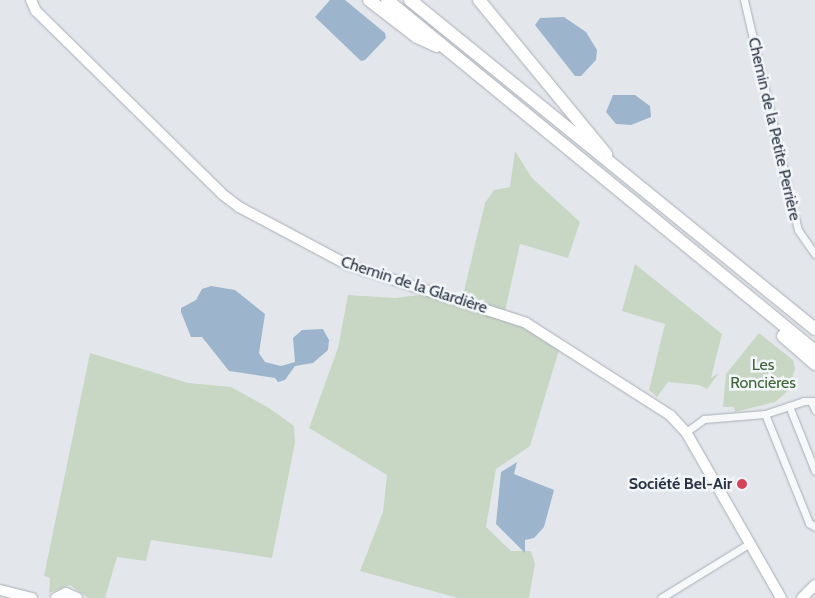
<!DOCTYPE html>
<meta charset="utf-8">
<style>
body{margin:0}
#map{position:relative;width:815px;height:598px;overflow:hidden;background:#e3e7ec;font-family:Cabin,sans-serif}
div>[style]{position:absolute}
.green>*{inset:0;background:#c8d6c4}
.water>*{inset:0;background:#9db4cd}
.roads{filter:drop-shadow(0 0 1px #a8aeb7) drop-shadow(0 0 1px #a8aeb7)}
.street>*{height:7px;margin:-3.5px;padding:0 3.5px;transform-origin:3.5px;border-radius:3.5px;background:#f6f8fa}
.secondary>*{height:10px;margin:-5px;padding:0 5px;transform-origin:5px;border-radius:5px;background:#fff}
.highway>*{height:12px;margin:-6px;padding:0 6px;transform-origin:6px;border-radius:6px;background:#fff}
.dots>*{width:14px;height:14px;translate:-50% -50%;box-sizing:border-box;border:2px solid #f3f6f9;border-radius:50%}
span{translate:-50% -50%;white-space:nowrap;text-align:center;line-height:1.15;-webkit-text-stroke:5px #f3f6f9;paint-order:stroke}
.street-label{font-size:16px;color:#2a3445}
.park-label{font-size:16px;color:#3e6236}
.poi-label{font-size:16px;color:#2a3445;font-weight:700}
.right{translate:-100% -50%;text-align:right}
</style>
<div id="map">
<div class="green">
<i style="clip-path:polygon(515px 151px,532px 178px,580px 222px,568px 258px,520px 244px,505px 311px,463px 295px,485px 203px,494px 190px,510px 187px)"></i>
<i style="clip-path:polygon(635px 264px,722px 334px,711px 378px,719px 373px,707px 389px,699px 385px,668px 382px,657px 397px,649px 390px,665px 324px,622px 311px)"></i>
<i style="clip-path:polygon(435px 293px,511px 316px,559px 350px,530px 446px,496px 469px,486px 527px,511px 551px,531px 551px,535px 564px,529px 598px,458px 598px,360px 571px,383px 512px,387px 475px,309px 428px,338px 348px,348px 295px,395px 298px)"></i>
<i style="clip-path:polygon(759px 333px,793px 360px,795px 368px,789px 390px,775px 402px,735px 412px,734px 407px,723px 407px,726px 374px)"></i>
<i style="clip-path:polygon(90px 353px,188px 383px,231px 387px,269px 408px,294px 426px,295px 443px,272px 558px,151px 540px,146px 561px,117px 557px,105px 598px,88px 598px,70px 585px,49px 593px,50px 578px,44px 576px)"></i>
</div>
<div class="water">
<i style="clip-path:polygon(330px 0,345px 0,385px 33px,386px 38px,365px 60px,361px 61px,315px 17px)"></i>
<i style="clip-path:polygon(564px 17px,586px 32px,597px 50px,596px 60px,581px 76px,575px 76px,535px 25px,540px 18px)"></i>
<i style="clip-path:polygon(613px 95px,635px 95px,650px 106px,651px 117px,631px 125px,616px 124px,606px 112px)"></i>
<i style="clip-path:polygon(211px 286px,235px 290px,265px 314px,259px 353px,265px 362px,281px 366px,295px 362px,293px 338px,302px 330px,323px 329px,329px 340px,328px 350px,313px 363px,295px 366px,285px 380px,278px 382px,275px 378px,229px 371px,202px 337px,191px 337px,181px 312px,181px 308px,196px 300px,202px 289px)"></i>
<i style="clip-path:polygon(517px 462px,514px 474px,554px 490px,544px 527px,534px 538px,525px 540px,525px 553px,496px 524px,501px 472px)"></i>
</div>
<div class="roads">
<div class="street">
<i style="left:744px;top:0;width:236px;rotate:76.8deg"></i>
<i style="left:798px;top:230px;width:29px;rotate:55deg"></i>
<i style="left:811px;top:401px;width:10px;rotate:66deg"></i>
<i style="left:789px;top:406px;width:70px;rotate:68.2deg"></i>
<i style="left:765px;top:414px;width:118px;rotate:68deg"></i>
<i style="left:809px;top:523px;width:7px;rotate:34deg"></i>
<i style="left:686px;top:432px;width:22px;rotate:-36deg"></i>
<i style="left:704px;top:419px;width:61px;rotate:-4.7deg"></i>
<i style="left:765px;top:414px;width:41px;rotate:-18.4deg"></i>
<i style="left:804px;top:401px;width:11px"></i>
<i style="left:661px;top:598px;width:105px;rotate:-31.7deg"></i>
</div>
<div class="secondary">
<i style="left:31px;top:0;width:12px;rotate:66deg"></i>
<i style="left:36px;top:11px;width:261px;rotate:44.5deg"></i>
<i style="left:222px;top:194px;width:21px;rotate:37deg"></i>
<i style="left:239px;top:207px;width:123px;rotate:28deg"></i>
<i style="left:348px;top:265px;width:187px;rotate:18deg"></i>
<i style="left:526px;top:323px;width:171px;rotate:32.6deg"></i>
<i style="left:670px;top:415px;width:23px;rotate:47deg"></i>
<i style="left:686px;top:432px;width:191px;rotate:60.2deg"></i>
<i style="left:0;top:590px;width:33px;rotate:14deg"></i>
<i style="left:56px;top:598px;width:11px;rotate:-27deg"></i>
<i style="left:66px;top:593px;width:12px;rotate:24deg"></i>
<i style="left:802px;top:598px;width:18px;rotate:-45deg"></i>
</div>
<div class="highway">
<i style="left:369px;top:0;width:61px;rotate:37.6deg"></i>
<i style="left:417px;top:37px;width:22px;rotate:24deg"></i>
<i style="left:387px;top:0;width:554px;rotate:39.35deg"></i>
<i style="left:410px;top:0;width:522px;rotate:39.09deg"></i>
<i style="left:479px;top:0;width:200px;rotate:50.5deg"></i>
<i style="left:783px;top:336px;width:43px;rotate:41.2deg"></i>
</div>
</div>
<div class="dots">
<i style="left:742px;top:484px;background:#d54459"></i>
</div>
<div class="street-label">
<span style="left:774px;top:129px;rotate:77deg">Chemin de la Petite Perrière</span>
<span style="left:414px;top:285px;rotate:18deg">Chemin de la Glardière</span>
</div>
<div class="park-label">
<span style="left:763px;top:374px">Les<br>Roncières</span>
</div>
<div class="poi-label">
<span class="right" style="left:732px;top:484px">Société Bel-Air</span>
</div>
</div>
